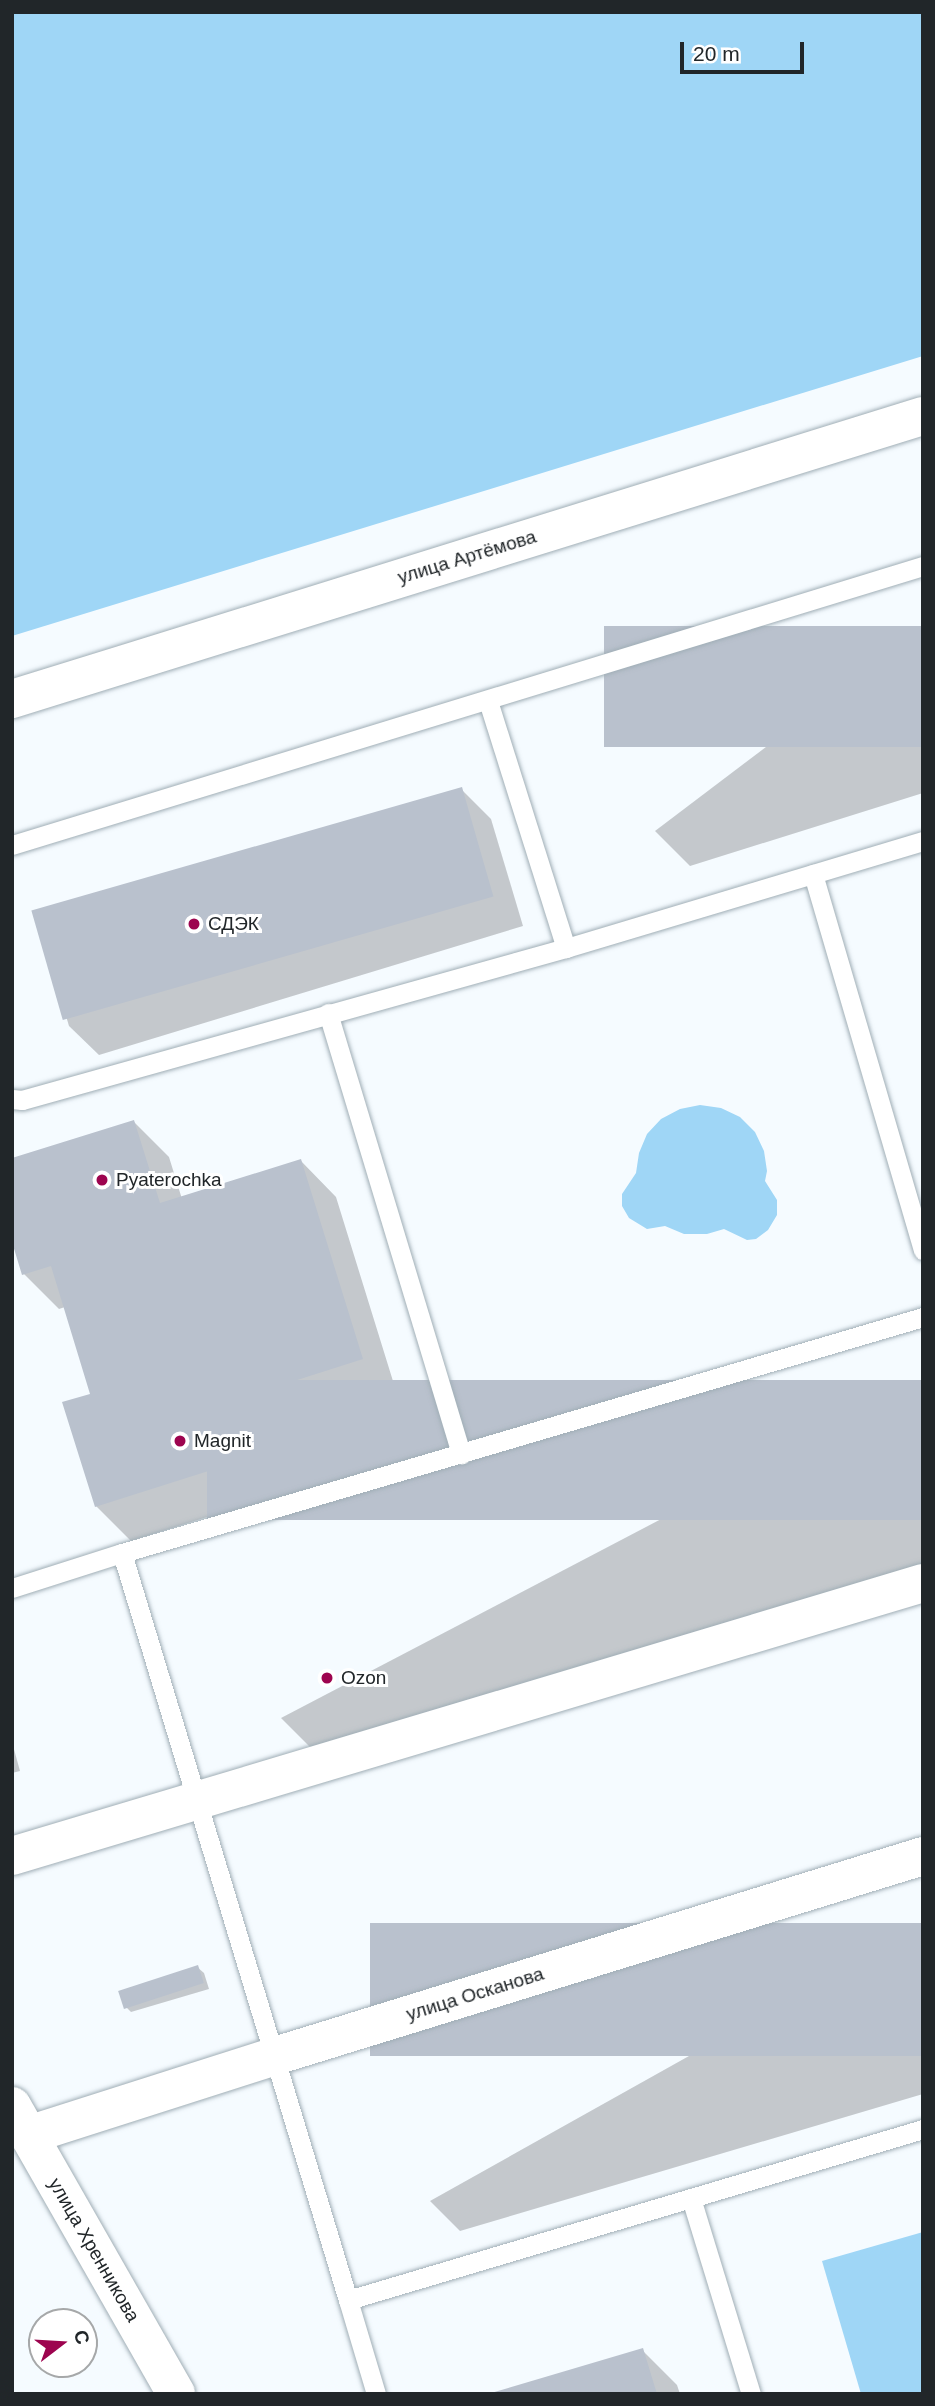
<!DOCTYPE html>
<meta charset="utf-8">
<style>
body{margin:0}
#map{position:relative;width:935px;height:2406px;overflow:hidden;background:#f5fbff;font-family:Arial,sans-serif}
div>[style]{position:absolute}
.green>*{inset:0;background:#9fd6f6}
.shadow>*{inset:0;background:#0003}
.building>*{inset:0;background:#b9c1cd;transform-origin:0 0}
.roads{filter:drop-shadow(0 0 2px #a0aeb6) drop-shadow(0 0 2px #a0aeb6)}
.lane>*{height:19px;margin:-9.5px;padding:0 9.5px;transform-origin:9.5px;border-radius:9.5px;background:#fff}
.street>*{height:38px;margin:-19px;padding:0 19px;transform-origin:19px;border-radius:19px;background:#fff}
.secondary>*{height:38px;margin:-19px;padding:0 19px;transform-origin:19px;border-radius:19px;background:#fff}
.dots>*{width:19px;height:19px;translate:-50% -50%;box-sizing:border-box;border:4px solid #fff;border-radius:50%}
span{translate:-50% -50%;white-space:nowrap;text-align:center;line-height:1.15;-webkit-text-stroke:6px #fff;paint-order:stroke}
.street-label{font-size:19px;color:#212629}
.poi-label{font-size:19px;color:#212629}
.left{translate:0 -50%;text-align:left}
.frame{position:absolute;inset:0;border:14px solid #212629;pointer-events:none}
.north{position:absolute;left:28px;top:2308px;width:70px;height:70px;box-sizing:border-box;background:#fff;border:2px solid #a6a8a9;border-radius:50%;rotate:73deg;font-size:19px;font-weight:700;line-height:28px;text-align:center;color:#212629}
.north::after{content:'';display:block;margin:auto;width:24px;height:32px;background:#9d044f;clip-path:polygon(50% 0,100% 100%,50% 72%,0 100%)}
.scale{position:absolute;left:680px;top:42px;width:124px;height:32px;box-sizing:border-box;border:4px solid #212629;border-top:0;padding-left:9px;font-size:21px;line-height:24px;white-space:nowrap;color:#212629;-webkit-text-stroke:5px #fff;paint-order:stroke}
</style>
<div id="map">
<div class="green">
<i style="clip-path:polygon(12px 12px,923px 12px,923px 356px,12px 636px)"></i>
<i style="clip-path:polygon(700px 1105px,721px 1108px,740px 1117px,755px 1132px,764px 1151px,767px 1171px,765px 1181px,777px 1200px,777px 1215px,768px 1230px,756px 1239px,747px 1240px,724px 1229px,707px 1234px,684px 1234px,665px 1226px,647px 1229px,629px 1218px,622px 1206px,622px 1194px,636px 1173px,639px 1153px,647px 1134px,661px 1119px,680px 1109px)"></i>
<i style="clip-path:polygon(923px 2232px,923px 2394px,861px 2394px,822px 2261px)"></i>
</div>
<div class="shadow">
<i style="clip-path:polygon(923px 628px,923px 793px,690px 866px,655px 831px)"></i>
<i style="clip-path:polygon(461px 789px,491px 819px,523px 926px,99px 1055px,69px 1026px,37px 919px)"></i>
<i style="clip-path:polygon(134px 1122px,169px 1157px,182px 1199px,301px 1161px,336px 1197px,397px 1394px,259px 1438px,277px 1495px,131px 1541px,96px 1506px,93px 1395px,65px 1307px,59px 1309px,24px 1274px)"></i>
<i style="clip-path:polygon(923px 1382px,923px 1566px,316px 1753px,281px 1718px)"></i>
<i style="clip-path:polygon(12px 1742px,20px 1771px,12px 1773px)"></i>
<i style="clip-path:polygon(923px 1925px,923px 2094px,460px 2231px,430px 2201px)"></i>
<i style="clip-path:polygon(197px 1967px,204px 1973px,209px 1989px,131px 2012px,124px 2005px)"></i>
<i style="clip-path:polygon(642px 2350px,677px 2385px,680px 2394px,495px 2394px)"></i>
</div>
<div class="building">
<i style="left:923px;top:626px;width:121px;height:319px;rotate:90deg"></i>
<i style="left:462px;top:787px;width:114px;height:448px;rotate:74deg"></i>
<i style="clip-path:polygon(134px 1120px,160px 1203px,301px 1159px,363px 1359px,225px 1403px,243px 1460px,95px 1507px,62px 1402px,90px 1394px,51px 1266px,22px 1275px,12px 1242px,12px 1158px)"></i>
<i style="left:923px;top:1380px;width:140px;height:716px;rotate:90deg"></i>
<i style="left:923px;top:1923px;width:133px;height:553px;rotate:90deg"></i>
<i style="left:198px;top:1965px;width:19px;height:84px;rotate:72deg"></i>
<i style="clip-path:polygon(643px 2348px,657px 2394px,491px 2394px,491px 2393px)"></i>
</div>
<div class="roads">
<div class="lane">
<i style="left:488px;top:701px;width:259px;rotate:72.5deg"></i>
<i style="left:12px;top:845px;width:953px;rotate:-17.03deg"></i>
<i style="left:813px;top:874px;width:392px;rotate:73.7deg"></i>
<i style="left:328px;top:1013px;width:461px;rotate:73.2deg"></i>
<i style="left:12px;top:1099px;width:10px;rotate:6deg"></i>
<i style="left:22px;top:1100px;width:565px;rotate:-15.61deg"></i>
<i style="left:566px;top:948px;width:373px;rotate:-16.7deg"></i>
<i style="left:923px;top:1317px;width:835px;rotate:163.58deg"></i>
<i style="left:122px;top:1553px;width:780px;rotate:73.17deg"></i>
<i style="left:348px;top:2300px;width:600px;rotate:-16.56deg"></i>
<i style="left:12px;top:1588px;width:115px;rotate:-17.7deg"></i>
<i style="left:691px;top:2198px;width:205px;rotate:73deg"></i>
<i style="left:348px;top:2300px;width:98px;rotate:73.4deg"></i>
</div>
<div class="street">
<i style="left:12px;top:1856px;width:951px;rotate:-16.68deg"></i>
<i style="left:28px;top:2135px;width:259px;rotate:-17.7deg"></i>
<i style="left:275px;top:2056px;width:678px;rotate:-17.15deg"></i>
</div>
<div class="secondary">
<i style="left:12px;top:699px;width:954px;rotate:-17.26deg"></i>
<i style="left:12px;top:2106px;width:331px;rotate:60.3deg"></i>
</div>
</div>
<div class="dots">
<i style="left:194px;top:924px;background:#9d044f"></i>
<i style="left:102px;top:1180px;background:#9d044f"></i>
<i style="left:180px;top:1441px;background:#9d044f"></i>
<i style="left:327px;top:1678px;background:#9d044f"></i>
</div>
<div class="street-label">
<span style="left:467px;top:557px;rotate:-17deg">улица Артёмова</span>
<span style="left:475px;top:1994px;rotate:-17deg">улица Осканова</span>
<span style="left:94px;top:2250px;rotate:60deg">улица Хренникова</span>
</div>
<div class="poi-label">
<span class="left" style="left:208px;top:924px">СДЭК</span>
<span class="left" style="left:116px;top:1180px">Pyaterochka</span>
<span class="left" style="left:194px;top:1441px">Magnit</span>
<span class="left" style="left:341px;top:1678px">Ozon</span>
</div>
<div class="frame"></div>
<div class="north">С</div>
<div class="scale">20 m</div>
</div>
